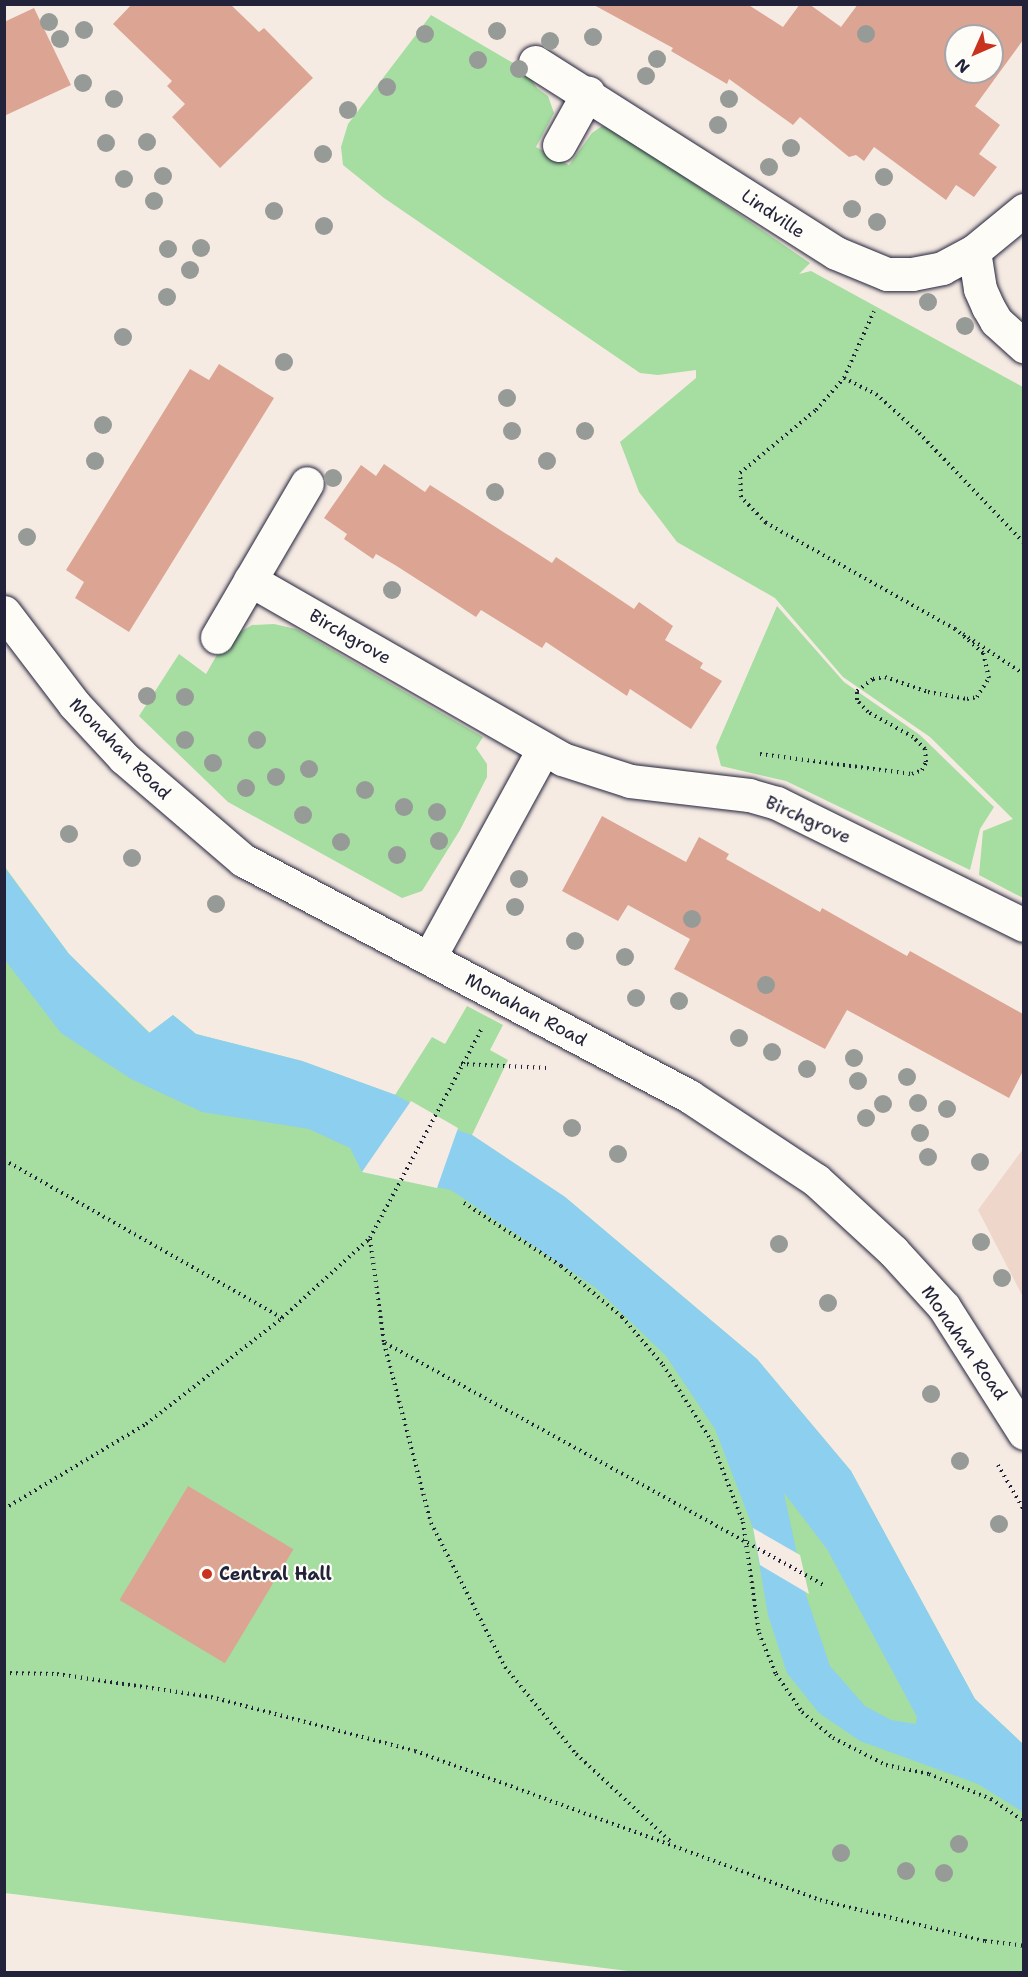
<!DOCTYPE html>
<style>
body{margin:0}
#map{position:relative;width:1028px;height:1977px;overflow:hidden;background:#f6ebe3;font-family:"Shantell Sans",sans-serif}
div>[style]{position:absolute}
.built>*{inset:0;background:#eed6cb}
.green>*{inset:0;background:#a6dda1}
.water>*{inset:0;background:#8dcfef}
.pier>*{inset:0;background:#f6ebe3}
.building>*{inset:0;background:#dca593;transform-origin:0 0}
.path>*{height:4px;margin-top:-2px;transform-origin:0;background:repeating-linear-gradient(90deg,#22223b 0 1.5px,transparent 0 6px)}
.roads{filter:drop-shadow(0 0 2px #22223b) drop-shadow(0 0 2px #22223b)}
.minor>*{height:33px;margin:-16.5px;padding:0 16.5px;transform-origin:16.5px;border-radius:16.5px;background:#fdfcf7}
.tertiary>*{height:33px;margin:-16.5px;padding:0 16.5px;transform-origin:16.5px;border-radius:16.5px;background:#fdfcf7}
.trees>*{width:18px;height:18px;margin:-9px;border-radius:50%;background:#979b98}
.dots>*{width:16px;height:16px;translate:-50% -50%;box-sizing:border-box;border:3px solid #fdfcf7;border-radius:50%}
span{translate:-50% -50%;white-space:nowrap;text-align:center;line-height:1.15;-webkit-text-stroke:4.5px #fdfcf7;paint-order:stroke}
.street-label{font-size:18px;color:#22223b}
.poi-label{font-size:18px;color:#22223b;font-weight:700}
.left{translate:0 -50%;text-align:left}
.frame{position:absolute;inset:0;border:6px solid #22223b;pointer-events:none}
.north{position:absolute;left:944px;top:24px;width:60px;height:60px;box-sizing:border-box;background:#fdfcf7;border:2px solid #a5a5ac;border-radius:50%;rotate:225deg;font-size:16px;font-weight:700;line-height:24px;text-align:center;color:#22223b}
.north::after{content:'';display:block;margin:auto;width:21px;height:27px;background:#c8321e;clip-path:polygon(50% 0,100% 100%,50% 72%,0 100%)}
</style>
<div id="map">
<div class="built">
<i style="clip-path:polygon(1023px 1149px,1023px 1297px,978px 1210px)"></i>
</div>
<div class="green">
<i style="clip-path:polygon(431px 15px,525px 70px,537px 88px,548px 96px,554px 113px,536px 147px,569px 165px,592px 133px,602px 126px,612px 127px,810px 263px,799px 274px,811px 271px,1023px 387px,1023px 898px,979px 875px,983px 831px,1013px 819px,930px 737px,843px 677px,775px 598px,677px 542px,639px 492px,620px 442px,696px 378px,696px 370px,658px 375px,640px 373px,384px 198px,343px 165px,341px 147px,348px 124px)"></i>
<i style="clip-path:polygon(777px 606px,844px 682px,920px 735px,994px 807px,980px 829px,970px 870px,786px 781px,721px 766px,716px 747px)"></i>
<i style="clip-path:polygon(274px 624px,296px 629px,483px 737px,476px 748px,487px 764px,487px 777px,460px 830px,422px 891px,402px 898px,228px 802px,139px 716px,179px 654px,206px 674px,218px 653px,237px 634px,252px 625px)"></i>
<i style="clip-path:polygon(5px 867px,69px 954px,150px 1033px,173px 1015px,196px 1034px,302px 1061px,395px 1095px,432px 1037px,445px 1044px,467px 1006px,503px 1025px,490px 1050px,508px 1060px,472px 1135px,565px 1197px,757px 1359px,851px 1471px,975px 1699px,1023px 1744px,1023px 1972px,636px 1972px,5px 1893px)"></i>
</div>
<div class="water">
<i style="clip-path:polygon(evenodd,4px 867px,69px 954px,149px 1033px,173px 1015px,196px 1034px,302px 1061px,396px 1095px,457px 1130px,472px 1135px,565px 1197px,757px 1359px,851px 1471px,975px 1699px,1023px 1744px,1023px 1812px,978px 1784px,860px 1741px,819px 1713px,787px 1673px,768px 1615px,753px 1528px,715px 1429px,666px 1356px,596px 1288px,451px 1190px,362px 1172px,350px 1148px,309px 1129px,202px 1112px,131px 1079px,61px 1033px,5px 960px,4px 867px,784px 1493px,827px 1549px,917px 1717px,916px 1724px,891px 1720px,865px 1706px,830px 1666px,805px 1592px,784px 1493px)"></i>
</div>
<div class="pier">
<i style="clip-path:polygon(411px 1101px,458px 1128px,437px 1188px,362px 1172px)"></i>
<i style="clip-path:polygon(753px 1528px,800px 1555px,809px 1594px,760px 1565px)"></i>
</div>
<div class="building">
<i style="clip-path:polygon(132px 4px,230px 4px,259px 32px,264px 28px,313px 78px,220px 168px,172px 117px,185px 104px,167px 86px,172px 81px,113px 24px)"></i>
<i style="clip-path:polygon(evenodd,592px 4px,747px 4px,783px 27px,800px 4px,809px 4px,841px 27px,858px 4px,1023px 4px,1023px 40px,975px 106px,1000px 125px,979px 154px,997px 167px,974px 197px,956px 185px,946px 200px,874px 147px,864px 161px,856px 155px,849px 157px,800px 117px,793px 125px,729px 79px,727px 84px,671px 51px,673px 48px,592px 4px,956px 36px,992px 36px,992px 72px,956px 72px,956px 36px)"></i>
<i style="clip-path:polygon(34px 8px,71px 85px,4px 116px,4px 22px)"></i>
<i style="clip-path:polygon(219px 364px,274px 398px,129px 632px,75px 598px,84px 582px,66px 570px,190px 369px,209px 380px)"></i>
<i style="clip-path:polygon(384px 464px,425px 492px,430px 485px,552px 563px,556px 557px,634px 609px,639px 602px,673px 626px,665px 640px,703px 663px,700px 668px,722px 681px,691px 729px,630px 689px,627px 696px,546px 642px,542px 648px,481px 610px,476px 617px,395px 565px,376px 554px,373px 559px,344px 539px,347px 534px,324px 518px,361px 465px,376px 476px)"></i>
<i style="clip-path:polygon(602px 816px,686px 862px,699px 837px,729px 854px,726px 859px,820px 912px,822px 908px,907px 956px,910px 951px,1023px 1014px,1023px 1071px,1009px 1098px,847px 1010px,825px 1049px,674px 969px,690px 939px,628px 905px,618px 921px,562px 891px)"></i>
<i style="left:188px;top:1486px;width:123px;height:133px;rotate:31deg"></i>
</div>
<div class="path">
<i style="left:844px;top:378px;width:36px;rotate:27deg"></i>
<i style="left:876px;top:394px;width:58px;rotate:42.2deg"></i>
<i style="left:919px;top:433px;width:152px;rotate:46.3deg"></i>
<i style="left:963px;top:634px;width:73px;rotate:33.3deg"></i>
<i style="left:760px;top:754px;width:153px;rotate:7.5deg"></i>
<i style="left:912px;top:774px;width:11px;rotate:-22deg"></i>
<i style="left:922px;top:770px;width:9px;rotate:-63deg"></i>
<i style="left:926px;top:762px;width:13px;rotate:-94deg"></i>
<i style="left:925px;top:749px;width:17px;rotate:-135deg"></i>
<i style="left:913px;top:737px;width:51px;rotate:-150.9deg"></i>
<i style="left:868px;top:712px;width:16px;rotate:-133deg"></i>
<i style="left:857px;top:700px;width:9px;rotate:-90deg"></i>
<i style="left:857px;top:691px;width:20px;rotate:-37deg"></i>
<i style="left:873px;top:679px;width:12px;rotate:-9deg"></i>
<i style="left:885px;top:677px;width:46px;rotate:19.2deg"></i>
<i style="left:928px;top:692px;width:40px;rotate:10deg"></i>
<i style="left:967px;top:699px;width:10px;rotate:-11deg"></i>
<i style="left:977px;top:697px;width:22px;rotate:-58deg"></i>
<i style="left:989px;top:678px;width:26px;rotate:-103deg"></i>
<i style="left:983px;top:653px;width:37px;rotate:-139deg"></i>
<i style="left:955px;top:629px;width:217px;rotate:-150.7deg"></i>
<i style="left:766px;top:523px;width:36px;rotate:-134deg"></i>
<i style="left:741px;top:497px;width:24px;rotate:-92deg"></i>
<i style="left:740px;top:473px;width:99px;rotate:-39.7deg"></i>
<i style="left:816px;top:410px;width:43px;rotate:-48.8deg"></i>
<i style="left:844px;top:378px;width:73px;rotate:-65.9deg"></i>
<i style="left:461px;top:1064px;width:86px;rotate:2.7deg"></i>
<i style="left:4px;top:1160px;width:320px;rotate:29.6deg"></i>
<i style="left:464px;top:1203px;width:116px;rotate:33deg"></i>
<i style="left:561px;top:1266px;width:80px;rotate:39.9deg"></i>
<i style="left:622px;top:1317px;width:63px;rotate:49.5deg"></i>
<i style="left:663px;top:1365px;width:89px;rotate:57.4deg"></i>
<i style="left:711px;top:1440px;width:88px;rotate:68.7deg"></i>
<i style="left:743px;top:1522px;width:112px;rotate:81.8deg"></i>
<i style="left:759px;top:1633px;width:44px;rotate:67.5deg"></i>
<i style="left:776px;top:1674px;width:46px;rotate:55.6deg"></i>
<i style="left:802px;top:1712px;width:40px;rotate:40deg"></i>
<i style="left:833px;top:1738px;width:59px;rotate:27deg"></i>
<i style="left:886px;top:1765px;width:44px;rotate:11.8deg"></i>
<i style="left:929px;top:1774px;width:67px;rotate:22deg"></i>
<i style="left:991px;top:1799px;width:40px;rotate:34deg"></i>
<i style="left:370px;top:1239px;width:105px;rotate:82.3deg"></i>
<i style="left:384px;top:1343px;width:186px;rotate:75.4deg"></i>
<i style="left:431px;top:1523px;width:162px;rotate:62.8deg"></i>
<i style="left:505px;top:1667px;width:112px;rotate:50.8deg"></i>
<i style="left:576px;top:1754px;width:129px;rotate:42.8deg"></i>
<i style="left:385px;top:1343px;width:501px;rotate:28.87deg"></i>
<i style="left:998px;top:1465px;width:52px;rotate:60deg"></i>
<i style="left:4px;top:1509px;width:165px;rotate:-30.9deg"></i>
<i style="left:146px;top:1424px;width:172px;rotate:-37.9deg"></i>
<i style="left:282px;top:1318px;width:119px;rotate:-42.3deg"></i>
<i style="left:370px;top:1238px;width:236px;rotate:-61.9deg"></i>
<i style="left:4px;top:1673px;width:53px;rotate:1.1deg"></i>
<i style="left:57px;top:1674px;width:156px;rotate:8.5deg"></i>
<i style="left:211px;top:1697px;width:211px;rotate:14.8deg"></i>
<i style="left:415px;top:1751px;width:432px;rotate:20.2deg"></i>
<i style="left:820px;top:1900px;width:170px;rotate:14deg"></i>
<i style="left:985px;top:1941px;width:39px;rotate:7deg"></i>
</div>
<div class="roads">
<div class="minor">
<i style="left:535px;top:62px;width:356px;rotate:32.4deg"></i>
<i style="left:836px;top:253px;width:55px;rotate:22.4deg"></i>
<i style="left:887px;top:274px;width:25px"></i>
<i style="left:912px;top:274px;width:31px;rotate:-11deg"></i>
<i style="left:942px;top:268px;width:36px;rotate:-28deg"></i>
<i style="left:974px;top:251px;width:38px;rotate:81deg"></i>
<i style="left:980px;top:289px;width:20px;rotate:66deg"></i>
<i style="left:988px;top:307px;width:16px;rotate:60deg"></i>
<i style="left:996px;top:321px;width:38px;rotate:42deg"></i>
<i style="left:559px;top:145px;width:60px;rotate:-60.9deg"></i>
<i style="left:974px;top:251px;width:65px;rotate:-39.4deg"></i>
<i style="left:250px;top:580px;width:360px;rotate:29.8deg"></i>
<i style="left:562px;top:759px;width:71px;rotate:17.9deg"></i>
<i style="left:630px;top:781px;width:120px;rotate:6.7deg"></i>
<i style="left:749px;top:795px;width:29px;rotate:16deg"></i>
<i style="left:777px;top:803px;width:275px;rotate:26.3deg"></i>
<i style="left:217px;top:637px;width:178px;rotate:-59.7deg"></i>
<i style="left:429px;top:958px;width:237px;rotate:-61.3deg"></i>
</div>
<div class="tertiary">
<i style="left:4px;top:612px;width:116px;rotate:52.7deg"></i>
<i style="left:74px;top:704px;width:74px;rotate:47.2deg"></i>
<i style="left:124px;top:758px;width:157px;rotate:40.6deg"></i>
<i style="left:243px;top:860px;width:505px;rotate:27.89deg"></i>
<i style="left:689px;top:1096px;width:152px;rotate:33.5deg"></i>
<i style="left:816px;top:1180px;width:105px;rotate:42.7deg"></i>
<i style="left:893px;top:1251px;width:76px;rotate:47.7deg"></i>
<i style="left:944px;top:1307px;width:149px;rotate:57.6deg"></i>
</div>
</div>
<div class="trees">
<i style="left:49px;top:22px"></i>
<i style="left:84px;top:30px"></i>
<i style="left:497px;top:31px"></i>
<i style="left:425px;top:34px"></i>
<i style="left:866px;top:34px"></i>
<i style="left:593px;top:37px"></i>
<i style="left:60px;top:39px"></i>
<i style="left:550px;top:41px"></i>
<i style="left:657px;top:59px"></i>
<i style="left:478px;top:60px"></i>
<i style="left:519px;top:69px"></i>
<i style="left:646px;top:76px"></i>
<i style="left:83px;top:83px"></i>
<i style="left:387px;top:87px"></i>
<i style="left:114px;top:99px"></i>
<i style="left:729px;top:99px"></i>
<i style="left:348px;top:110px"></i>
<i style="left:718px;top:125px"></i>
<i style="left:147px;top:142px"></i>
<i style="left:106px;top:143px"></i>
<i style="left:791px;top:148px"></i>
<i style="left:323px;top:154px"></i>
<i style="left:769px;top:167px"></i>
<i style="left:163px;top:176px"></i>
<i style="left:884px;top:177px"></i>
<i style="left:124px;top:179px"></i>
<i style="left:154px;top:201px"></i>
<i style="left:852px;top:209px"></i>
<i style="left:274px;top:211px"></i>
<i style="left:877px;top:222px"></i>
<i style="left:324px;top:226px"></i>
<i style="left:201px;top:248px"></i>
<i style="left:168px;top:249px"></i>
<i style="left:190px;top:270px"></i>
<i style="left:167px;top:297px"></i>
<i style="left:928px;top:302px"></i>
<i style="left:965px;top:326px"></i>
<i style="left:123px;top:337px"></i>
<i style="left:284px;top:362px"></i>
<i style="left:507px;top:398px"></i>
<i style="left:103px;top:425px"></i>
<i style="left:512px;top:431px"></i>
<i style="left:585px;top:431px"></i>
<i style="left:95px;top:461px"></i>
<i style="left:547px;top:461px"></i>
<i style="left:333px;top:478px"></i>
<i style="left:495px;top:492px"></i>
<i style="left:27px;top:537px"></i>
<i style="left:392px;top:590px"></i>
<i style="left:147px;top:696px"></i>
<i style="left:185px;top:697px"></i>
<i style="left:185px;top:740px"></i>
<i style="left:257px;top:740px"></i>
<i style="left:213px;top:763px"></i>
<i style="left:309px;top:769px"></i>
<i style="left:276px;top:777px"></i>
<i style="left:246px;top:788px"></i>
<i style="left:365px;top:790px"></i>
<i style="left:404px;top:807px"></i>
<i style="left:437px;top:812px"></i>
<i style="left:303px;top:815px"></i>
<i style="left:69px;top:834px"></i>
<i style="left:439px;top:841px"></i>
<i style="left:341px;top:842px"></i>
<i style="left:397px;top:855px"></i>
<i style="left:132px;top:858px"></i>
<i style="left:519px;top:879px"></i>
<i style="left:216px;top:904px"></i>
<i style="left:515px;top:907px"></i>
<i style="left:692px;top:919px"></i>
<i style="left:575px;top:941px"></i>
<i style="left:625px;top:957px"></i>
<i style="left:766px;top:985px"></i>
<i style="left:636px;top:998px"></i>
<i style="left:679px;top:1001px"></i>
<i style="left:739px;top:1038px"></i>
<i style="left:772px;top:1052px"></i>
<i style="left:854px;top:1058px"></i>
<i style="left:807px;top:1069px"></i>
<i style="left:907px;top:1077px"></i>
<i style="left:858px;top:1081px"></i>
<i style="left:918px;top:1103px"></i>
<i style="left:883px;top:1104px"></i>
<i style="left:947px;top:1109px"></i>
<i style="left:866px;top:1118px"></i>
<i style="left:572px;top:1128px"></i>
<i style="left:920px;top:1133px"></i>
<i style="left:618px;top:1154px"></i>
<i style="left:928px;top:1157px"></i>
<i style="left:980px;top:1162px"></i>
<i style="left:981px;top:1242px"></i>
<i style="left:779px;top:1244px"></i>
<i style="left:1002px;top:1278px"></i>
<i style="left:828px;top:1303px"></i>
<i style="left:931px;top:1394px"></i>
<i style="left:960px;top:1461px"></i>
<i style="left:999px;top:1524px"></i>
<i style="left:959px;top:1844px"></i>
<i style="left:841px;top:1853px"></i>
<i style="left:906px;top:1871px"></i>
<i style="left:944px;top:1873px"></i>
</div>
<div class="dots">
<i style="left:207px;top:1574px;background:#c8321e"></i>
</div>
<div class="street-label">
<span style="left:773px;top:214px;rotate:34deg">Lindville</span>
<span style="left:350px;top:637px;rotate:30deg">Birchgrove</span>
<span style="left:120px;top:749px;rotate:45deg">Monahan Road</span>
<span style="left:808px;top:820px;rotate:24deg">Birchgrove</span>
<span style="left:526px;top:1010px;rotate:28deg">Monahan Road</span>
<span style="left:964px;top:1343px;rotate:55deg">Monahan Road</span>
</div>
<div class="poi-label">
<span class="left" style="left:219px;top:1574px">Central Hall</span>
</div>
<div class="frame"></div>
<div class="north">N</div>
</div>
